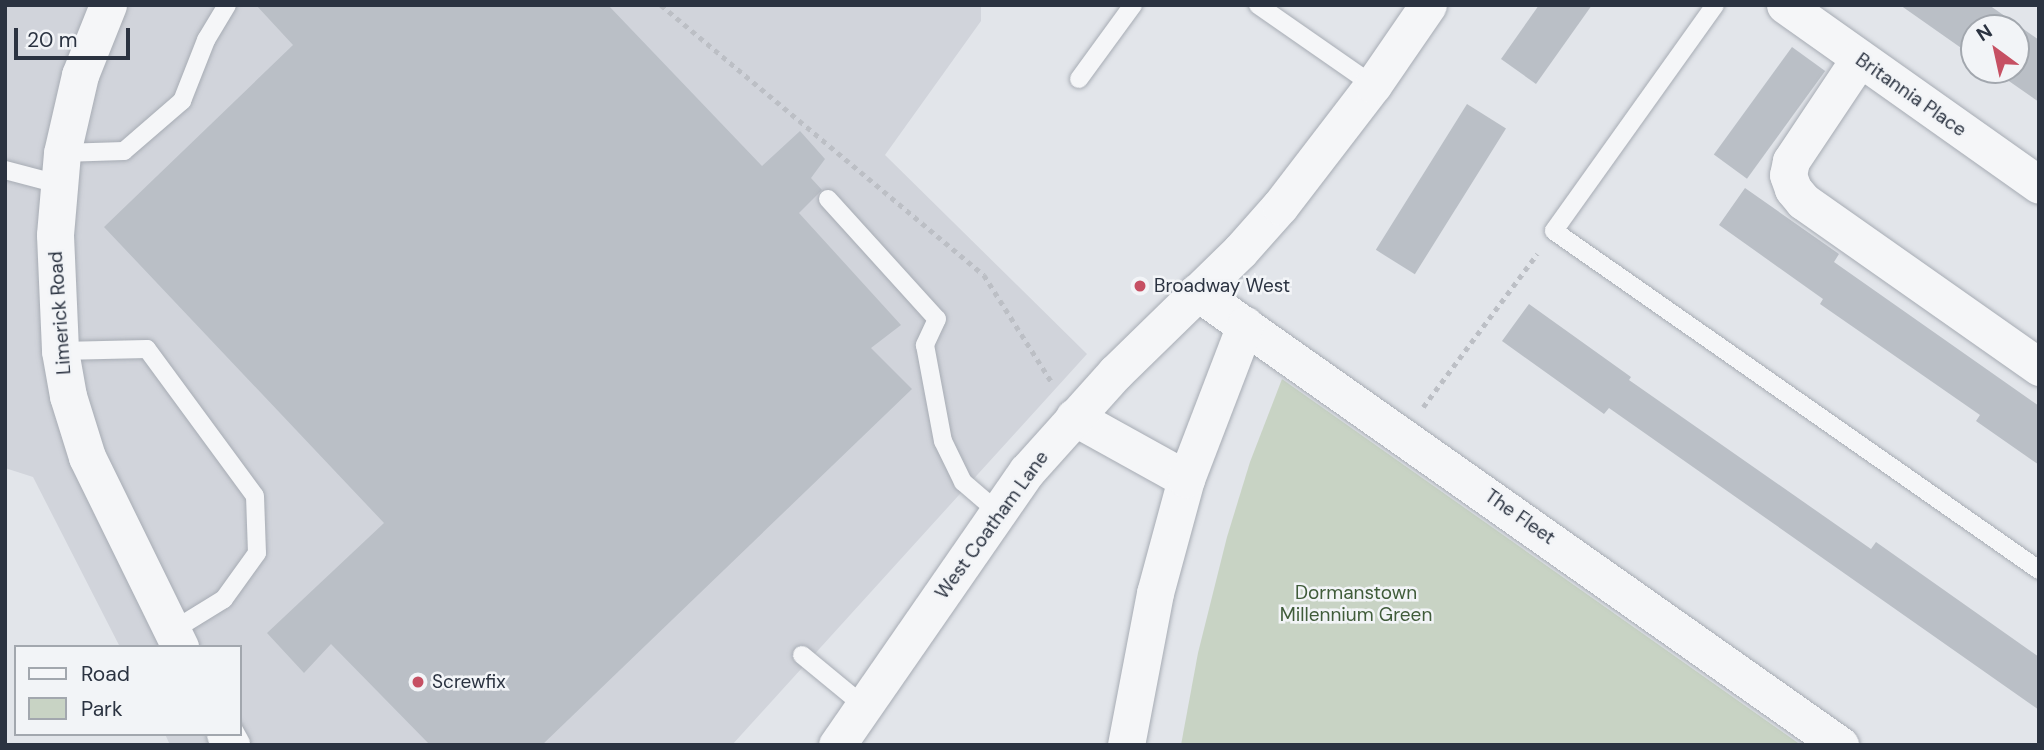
<!DOCTYPE html>
<style>
body{margin:0}
#map{position:relative;width:2044px;height:750px;overflow:hidden;background:#e2e5ea;font-family:"DM Sans",sans-serif}
div>[style]{position:absolute}
.built>*{inset:0;background:#d1d4db}
.green>*{inset:0;background:#c8d3c4}
.building>*{inset:0;background:#babfc6;transform-origin:0 0}
.path>*{height:4.5px;margin-top:-2.25px;transform-origin:0;background:repeating-linear-gradient(90deg,#bcbfc5 0 5px,transparent 0 10px)}
.roads{filter:drop-shadow(0 0 2px #a7acb4) drop-shadow(0 0 2px #a7acb4)}
.service>*{height:18px;margin:-9px;padding:0 9px;transform-origin:9px;border-radius:9px;background:#f5f6f8}
.minor>*{height:37px;margin:-18.5px;padding:0 18.5px;transform-origin:18.5px;border-radius:18.5px;background:#f5f6f8}
.dots>*{width:19px;height:19px;translate:-50% -50%;box-sizing:border-box;border:4px solid #f2f4f7;border-radius:50%}
span{translate:-50% -50%;white-space:nowrap;text-align:center;line-height:1.15;-webkit-text-stroke:5px #f2f4f7;paint-order:stroke}
.street-label{font-size:19px;color:#2b3341}
.poi-label{font-size:19px;color:#2b3341}
.left{translate:0 -50%;text-align:left}
.park-label{font-size:19px;color:#405c3a}
.frame{position:absolute;inset:0;border:7px solid #2b3341;pointer-events:none}
.legend{position:absolute;left:14px;top:645px;width:228px;height:91px;box-sizing:border-box;background:#f2f4f7;border:2px solid #a2a7ae;margin:0;padding:9px 12px;list-style:none;font-size:21px;color:#2b3341}
.legend li{display:flex;align-items:center;gap:14px;height:35px}
.legend b{width:35px;border:2px solid #a2a7ae}
.north{position:absolute;left:1960px;top:14px;width:70px;height:70px;box-sizing:border-box;background:#f2f4f7;border:2px solid #a2a7ae;border-radius:50%;rotate:327deg;font-size:19px;font-weight:700;line-height:28px;text-align:center;color:#2b3341}
.north::after{content:'';display:block;margin:auto;width:24px;height:32px;background:#c65063;clip-path:polygon(50% 0,100% 100%,50% 72%,0 100%)}
.scale{position:absolute;left:14px;top:28px;width:116px;height:32px;box-sizing:border-box;border:4px solid #2b3341;border-top:0;padding-left:9px;font-size:21px;line-height:24px;white-space:nowrap;color:#2b3341;-webkit-text-stroke:5px #f2f4f7;paint-order:stroke}
</style>
<div id="map">
<div class="built">
<i style="clip-path:polygon(5px 5px,981px 5px,981px 21px,885px 155px,1087px 354px,732px 745px,170px 745px,165px 734px,240px 734px,240px 647px,120px 647px,33px 477px,5px 468px)"></i>
</div>
<div class="green">
<i style="clip-path:polygon(1282px 379px,1801px 745px,1181px 745px,1198px 653px,1227px 537px,1250px 462px)"></i>
</div>
<div class="building">
<i style="clip-path:polygon(256px 5px,608px 5px,762px 166px,800px 131px,825px 159px,811px 178px,822px 190px,799px 213px,901px 325px,871px 348px,912px 389px,542px 745px,430px 745px,331px 644px,304px 673px,267px 633px,384px 523px,104px 227px,293px 45px)"></i>
<i style="clip-path:polygon(1539px 5px,1592px 5px,1536px 84px,1501px 59px)"></i>
<i style="clip-path:polygon(1900px 5px,1989px 5px,2039px 40px,2039px 102px,1993px 70px,2016px 70px,2016px 28px,1974px 28px,1974px 57px)"></i>
<i style="left:1792px;top:47px;width:41px;height:133px;rotate:36deg"></i>
<i style="left:1467px;top:104px;width:46px;height:172px;rotate:32deg"></i>
<i style="clip-path:polygon(1745px 188px,1839px 254px,1834px 262px,2039px 406px,2039px 465px,1976px 421px,1980px 415px,1820px 304px,1823px 299px,1719px 225px)"></i>
<i style="clip-path:polygon(1529px 304px,1631px 377px,1629px 380px,1871px 549px,1876px 542px,2039px 657px,2039px 710px,1609px 408px,1604px 414px,1502px 341px)"></i>
</div>
<div class="path">
<i style="left:661px;top:5px;width:421px;rotate:39.9deg"></i>
<i style="left:984px;top:275px;width:129px;rotate:57.7deg"></i>
<i style="left:1423px;top:407px;width:191px;rotate:-53.3deg"></i>
</div>
<div class="roads">
<div class="service">
<i style="left:1258px;top:5px;width:140px;rotate:34.8deg"></i>
<i style="left:1715px;top:5px;width:277px;rotate:125.5deg"></i>
<i style="left:1554px;top:231px;width:592px;rotate:34.95deg"></i>
<i style="left:1079px;top:79px;width:92px;rotate:-53.9deg"></i>
<i style="left:62px;top:153px;width:62px;rotate:-1.8deg"></i>
<i style="left:124px;top:151px;width:77px;rotate:-40.8deg"></i>
<i style="left:182px;top:101px;width:66px;rotate:-68.5deg"></i>
<i style="left:206px;top:40px;width:41px;rotate:-59deg"></i>
<i style="left:5px;top:170px;width:55px;rotate:14.8deg"></i>
<i style="left:828px;top:199px;width:162px;rotate:47.8deg"></i>
<i style="left:937px;top:319px;width:29px;rotate:115deg"></i>
<i style="left:925px;top:345px;width:98px;rotate:79.4deg"></i>
<i style="left:943px;top:441px;width:46px;rotate:64deg"></i>
<i style="left:963px;top:482px;width:46px;rotate:40.6deg"></i>
<i style="left:60px;top:351px;width:87px;rotate:-1.3deg"></i>
<i style="left:147px;top:349px;width:182px;rotate:53.7deg"></i>
<i style="left:255px;top:496px;width:57px;rotate:88deg"></i>
<i style="left:257px;top:553px;width:57px;rotate:125.7deg"></i>
<i style="left:224px;top:599px;width:61px;rotate:148.4deg"></i>
<i style="left:802px;top:655px;width:82px;rotate:39.5deg"></i>
</div>
<div class="minor">
<i style="left:108px;top:5px;width:75px;rotate:111.8deg"></i>
<i style="left:80px;top:75px;width:80px;rotate:103deg"></i>
<i style="left:62px;top:153px;width:82px;rotate:94.9deg"></i>
<i style="left:55px;top:235px;width:116px;rotate:87.5deg"></i>
<i style="left:60px;top:351px;width:46px;rotate:79.9deg"></i>
<i style="left:68px;top:396px;width:64px;rotate:72.7deg"></i>
<i style="left:87px;top:457px;width:212px;rotate:63.9deg"></i>
<i style="left:1785px;top:5px;width:311px;rotate:35.3deg"></i>
<i style="left:1859px;top:59px;width:123px;rotate:123.7deg"></i>
<i style="left:1791px;top:161px;width:14px;rotate:102deg"></i>
<i style="left:1788px;top:175px;width:15px;rotate:70deg"></i>
<i style="left:1793px;top:189px;width:16px;rotate:50deg"></i>
<i style="left:1803px;top:201px;width:289px;rotate:35.1deg"></i>
<i style="left:1197px;top:292px;width:787px;rotate:35.17deg"></i>
<i style="left:1074px;top:417px;width:128px;rotate:29deg"></i>
<i style="left:225px;top:734px;width:13px;rotate:61deg"></i>
<i style="left:837px;top:745px;width:333px;rotate:-55.3deg"></i>
<i style="left:1027px;top:471px;width:132px;rotate:-48.1deg"></i>
<i style="left:1115px;top:373px;width:175px;rotate:-44.3deg"></i>
<i style="left:1240px;top:251px;width:60px;rotate:-48.4deg"></i>
<i style="left:1280px;top:206px;width:153px;rotate:-52.5deg"></i>
<i style="left:1373px;top:85px;width:97px;rotate:-55.5deg"></i>
<i style="left:1126px;top:745px;width:155px;rotate:-79.2deg"></i>
<i style="left:1155px;top:593px;width:118px;rotate:-74.8deg"></i>
<i style="left:1186px;top:479px;width:165px;rotate:-69deg"></i>
</div>
</div>
<div class="dots">
<i style="left:1140px;top:286px;background:#c65063"></i>
<i style="left:418px;top:682px;background:#c65063"></i>
</div>
<div class="street-label">
<span style="left:1911px;top:95px;rotate:35deg">Britannia Place</span>
<span style="left:60px;top:313px;rotate:-94deg">Limerick Road</span>
<span style="left:1520px;top:517px;rotate:35deg">The Fleet</span>
<span style="left:992px;top:525px;rotate:-54deg">West Coatham Lane</span>
</div>
<div class="poi-label">
<span class="left" style="left:1154px;top:286px">Broadway West</span>
<span class="left" style="left:432px;top:682px">Screwfix</span>
</div>
<div class="park-label">
<span style="left:1356px;top:604px">Dormanstown<br>Millennium Green</span>
</div>
<div class="frame"></div>
<ul class="legend">
<li><b style="height:9px;background:#f5f6f8"></b>Road</li>
<li><b style="height:19px;background:#c8d3c4"></b>Park</li>
</ul>
<div class="north">N</div>
<div class="scale">20 m</div>
</div>
